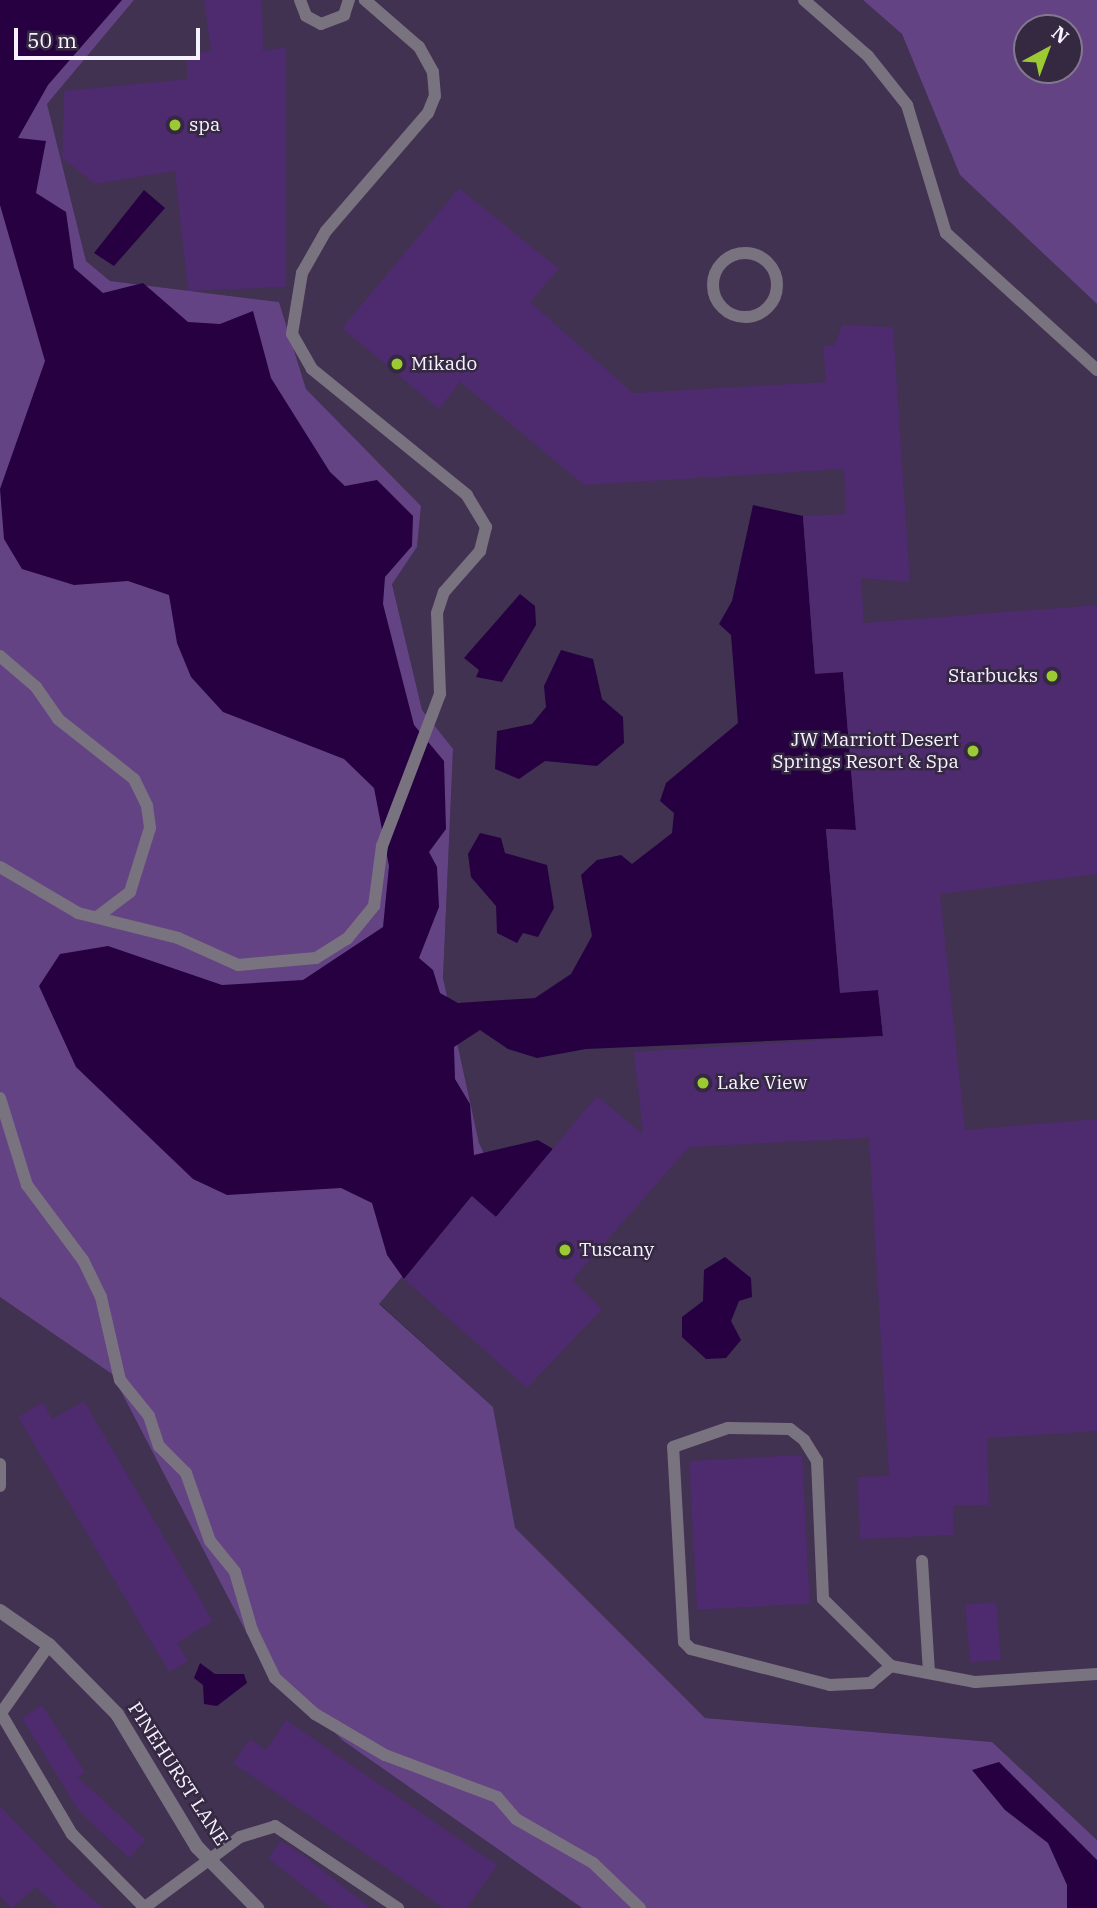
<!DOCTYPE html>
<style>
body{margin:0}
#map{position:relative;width:1097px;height:1908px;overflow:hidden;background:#352942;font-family:"IBM Plex Serif",serif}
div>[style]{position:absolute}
.built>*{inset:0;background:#413251}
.green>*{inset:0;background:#644385}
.water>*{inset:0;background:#260041}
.building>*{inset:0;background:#4e2a6e;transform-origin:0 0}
.lane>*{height:12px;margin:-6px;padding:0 6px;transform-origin:6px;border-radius:6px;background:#797380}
.lane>.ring{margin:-6px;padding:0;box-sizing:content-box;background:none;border:12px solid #797380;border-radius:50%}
.street>*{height:14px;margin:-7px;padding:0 7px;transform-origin:7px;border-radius:7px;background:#797380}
.dots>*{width:19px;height:19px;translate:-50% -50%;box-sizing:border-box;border:4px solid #352942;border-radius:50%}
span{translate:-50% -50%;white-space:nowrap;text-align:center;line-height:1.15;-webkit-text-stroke:5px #352942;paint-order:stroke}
.poi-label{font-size:19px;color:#f7f2ff}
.left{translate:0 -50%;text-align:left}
.right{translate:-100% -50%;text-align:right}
.street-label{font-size:19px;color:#f7f2ff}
.north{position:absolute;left:1013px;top:14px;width:70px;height:70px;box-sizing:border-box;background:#352942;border:2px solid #83798e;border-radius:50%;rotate:41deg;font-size:19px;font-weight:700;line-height:28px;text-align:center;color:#f7f2ff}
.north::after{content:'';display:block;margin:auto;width:24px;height:32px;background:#9cca32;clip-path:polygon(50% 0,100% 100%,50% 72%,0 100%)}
.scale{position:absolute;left:14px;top:28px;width:186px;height:32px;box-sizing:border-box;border:4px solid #f7f2ff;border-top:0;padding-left:9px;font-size:21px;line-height:24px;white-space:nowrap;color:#f7f2ff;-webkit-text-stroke:5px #352942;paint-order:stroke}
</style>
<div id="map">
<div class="built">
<i style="clip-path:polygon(134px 0,863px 0,902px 34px,960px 175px,1097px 304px,1097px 1840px,992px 1742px,705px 1718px,514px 1528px,493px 1407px,379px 1303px,492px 1170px,479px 1143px,443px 978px,453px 750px,422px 710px,392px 583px,417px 547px,421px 506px,306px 389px,279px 302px,110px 281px,86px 261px,47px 104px)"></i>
<i style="clip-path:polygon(0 1297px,112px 1374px,257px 1653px,342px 1740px,582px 1908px,0 1908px)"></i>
</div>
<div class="green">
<i style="clip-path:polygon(0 0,134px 0,47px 104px,86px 261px,110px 281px,279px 302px,306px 389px,421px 506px,417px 547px,392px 584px,422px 710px,453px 749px,443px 978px,479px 1143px,492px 1170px,379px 1304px,493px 1407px,515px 1528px,705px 1718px,992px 1742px,1097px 1840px,1097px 1908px,582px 1908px,342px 1740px,257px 1653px,112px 1374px,0 1297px)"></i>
<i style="clip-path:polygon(evenodd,863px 0,1097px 0,1097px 304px,960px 175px,902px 34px,863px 0,1069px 28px,1069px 70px,1027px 70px,1027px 28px,1069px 28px)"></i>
</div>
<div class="water">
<i style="clip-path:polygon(0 0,122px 0,48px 85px,18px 138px,46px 141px,36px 193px,66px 212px,74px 268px,103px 293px,143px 283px,188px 322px,220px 324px,253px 311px,271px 378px,330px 472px,345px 486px,377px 480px,413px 516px,412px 546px,385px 577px,383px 604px,414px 725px,444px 761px,446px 829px,429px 852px,437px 867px,439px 907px,419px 958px,433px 970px,440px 993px,458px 1003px,535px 998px,571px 974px,592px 936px,581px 875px,597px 860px,621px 855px,632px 864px,672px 833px,674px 813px,660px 801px,666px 783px,738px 723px,731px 635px,719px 624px,732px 601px,753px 505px,803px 516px,815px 673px,843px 672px,856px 830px,826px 829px,840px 992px,878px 990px,883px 1036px,586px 1049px,537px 1058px,508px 1049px,480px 1030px,454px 1047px,455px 1079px,470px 1104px,474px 1155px,538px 1140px,553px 1149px,496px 1217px,471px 1197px,404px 1279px,387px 1255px,372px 1203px,341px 1188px,227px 1195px,193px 1179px,76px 1067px,39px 986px,60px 954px,108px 946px,222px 985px,303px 980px,383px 927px,389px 866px,374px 788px,344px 759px,223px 712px,191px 677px,177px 643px,169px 595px,128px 581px,74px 585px,22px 569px,4px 539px,0 489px,45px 361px,0 205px)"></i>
<i style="clip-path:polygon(144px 190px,165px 208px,114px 266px,94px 253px)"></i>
<i style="clip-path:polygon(520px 594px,535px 606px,536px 625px,502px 682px,476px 677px,479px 670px,464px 658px)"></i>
<i style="clip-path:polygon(561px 650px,593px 659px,602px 699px,623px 717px,624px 743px,597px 766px,545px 761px,519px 779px,495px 769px,497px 731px,532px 724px,546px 707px,544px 686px)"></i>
<i style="clip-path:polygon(480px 833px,501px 838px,505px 853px,547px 865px,554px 908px,538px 937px,523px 933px,517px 943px,497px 933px,496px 906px,471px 877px,468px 854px)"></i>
<i style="clip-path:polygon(725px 1257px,751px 1278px,752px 1297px,739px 1301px,731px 1321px,741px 1340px,726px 1358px,706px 1359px,682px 1337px,682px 1317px,703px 1301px,704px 1270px)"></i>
<i style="clip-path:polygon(200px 1663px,215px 1674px,244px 1674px,247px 1683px,217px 1706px,204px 1704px,203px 1685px,194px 1678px)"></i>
<i style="clip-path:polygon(999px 1762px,1097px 1860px,1097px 1908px,1067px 1908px,1067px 1885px,1048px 1843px,1005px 1810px,972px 1770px)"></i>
</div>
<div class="building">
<i style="clip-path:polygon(204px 0,262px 0,263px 51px,286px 47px,286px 287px,188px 291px,175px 171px,95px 184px,62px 158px,64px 91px,187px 79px,187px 56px,211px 51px)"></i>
<i style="clip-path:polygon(459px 188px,559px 269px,530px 302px,633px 393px,826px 382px,823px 346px,834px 346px,842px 325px,893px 327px,910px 582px,861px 578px,864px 623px,1097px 605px,1097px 874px,940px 894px,965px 1130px,1097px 1119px,1097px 1431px,987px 1438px,989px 1505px,953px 1506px,954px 1535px,860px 1539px,857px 1477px,889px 1476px,869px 1138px,689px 1147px,572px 1280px,602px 1309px,527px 1388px,404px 1279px,472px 1196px,496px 1217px,597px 1096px,643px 1134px,634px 1052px,883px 1036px,878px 990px,840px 993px,826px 829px,856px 830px,843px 672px,815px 674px,803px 516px,846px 514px,844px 469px,584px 485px,460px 382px,439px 409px,342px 328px)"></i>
<i style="clip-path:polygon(84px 1401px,213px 1621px,177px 1643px,188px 1661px,169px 1672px,18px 1417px,43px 1402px,52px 1419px)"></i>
<i style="left:802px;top:1455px;width:149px;height:113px;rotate:87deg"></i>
<i style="left:996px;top:1602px;width:58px;height:31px;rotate:85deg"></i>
<i style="clip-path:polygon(42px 1705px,85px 1772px,78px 1777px,146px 1840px,129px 1858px,79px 1811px,22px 1718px)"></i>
<i style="clip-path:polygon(286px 1720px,497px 1865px,467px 1908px,444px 1908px,233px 1763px,250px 1739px,266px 1750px)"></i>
<i style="clip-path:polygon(0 1806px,74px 1883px,103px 1908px,58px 1908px,36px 1887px,12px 1908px,0 1896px)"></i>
<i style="clip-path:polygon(281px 1841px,303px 1855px,370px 1908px,331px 1908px,268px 1858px)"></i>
</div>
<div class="lane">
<i style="left:300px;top:0;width:17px;rotate:69deg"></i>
<i style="left:306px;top:16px;width:17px;rotate:28deg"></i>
<i style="left:321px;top:24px;width:25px;rotate:-21deg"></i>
<i style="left:344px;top:15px;width:16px;rotate:-72deg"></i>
<i style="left:804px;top:0;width:85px;rotate:41.2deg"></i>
<i style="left:868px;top:56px;width:63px;rotate:51.5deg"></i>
<i style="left:907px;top:105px;width:134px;rotate:73.1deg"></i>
<i style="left:946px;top:233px;width:204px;rotate:42.2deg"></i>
<i class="ring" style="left:713px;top:253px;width:52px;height:52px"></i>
<i style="left:0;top:656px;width:48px;rotate:40.7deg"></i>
<i style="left:36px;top:687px;width:39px;rotate:55deg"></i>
<i style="left:58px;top:719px;width:97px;rotate:38.3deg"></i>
<i style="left:134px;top:779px;width:30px;rotate:64deg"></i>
<i style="left:147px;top:806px;width:22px;rotate:82deg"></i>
<i style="left:150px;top:828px;width:67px;rotate:107.4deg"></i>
<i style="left:130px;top:892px;width:41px;rotate:142.9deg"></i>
<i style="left:0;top:867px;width:91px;rotate:30.5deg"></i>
<i style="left:78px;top:913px;width:103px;rotate:14deg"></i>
<i style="left:178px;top:938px;width:66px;rotate:24.2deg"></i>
<i style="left:238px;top:965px;width:78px;rotate:-5.1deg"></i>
<i style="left:316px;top:958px;width:36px;rotate:-32deg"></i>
<i style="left:347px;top:939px;width:43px;rotate:-50.7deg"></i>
<i style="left:374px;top:906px;width:61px;rotate:-82.4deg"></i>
<i style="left:382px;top:846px;width:163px;rotate:-69.1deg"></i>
<i style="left:440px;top:694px;width:81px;rotate:-92.1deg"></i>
<i style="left:437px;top:613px;width:22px;rotate:-72deg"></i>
<i style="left:444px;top:592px;width:55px;rotate:-48.7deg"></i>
<i style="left:480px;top:551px;width:25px;rotate:-76deg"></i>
<i style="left:486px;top:527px;width:37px;rotate:-121deg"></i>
<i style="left:467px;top:495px;width:200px;rotate:-140.9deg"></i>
<i style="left:312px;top:369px;width:40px;rotate:-119.7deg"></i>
<i style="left:292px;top:334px;width:62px;rotate:-80.7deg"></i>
<i style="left:302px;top:273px;width:48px;rotate:-60.3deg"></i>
<i style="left:326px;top:231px;width:156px;rotate:-49.2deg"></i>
<i style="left:428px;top:113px;width:18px;rotate:-68deg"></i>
<i style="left:435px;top:96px;width:24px;rotate:-95deg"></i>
<i style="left:433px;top:72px;width:29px;rotate:-119deg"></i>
<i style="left:419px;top:47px;width:72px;rotate:-139deg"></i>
<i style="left:0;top:1098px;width:91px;rotate:72.8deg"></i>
<i style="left:27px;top:1185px;width:94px;rotate:53.3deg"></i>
<i style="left:83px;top:1260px;width:41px;rotate:64.1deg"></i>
<i style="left:101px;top:1297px;width:85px;rotate:77.1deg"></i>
<i style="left:120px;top:1380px;width:46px;rotate:51.1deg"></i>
<i style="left:149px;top:1416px;width:32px;rotate:72deg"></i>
<i style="left:159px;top:1446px;width:38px;rotate:45deg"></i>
<i style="left:186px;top:1473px;width:72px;rotate:70.6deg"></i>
<i style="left:210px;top:1541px;width:40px;rotate:51deg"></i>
<i style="left:235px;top:1572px;width:60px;rotate:73.7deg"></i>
<i style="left:252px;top:1630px;width:53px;rotate:64.4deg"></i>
<i style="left:275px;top:1678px;width:54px;rotate:42deg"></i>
<i style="left:315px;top:1714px;width:81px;rotate:30.4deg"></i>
<i style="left:385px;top:1755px;width:120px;rotate:20.6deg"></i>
<i style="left:497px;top:1797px;width:29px;rotate:49deg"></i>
<i style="left:516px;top:1819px;width:89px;rotate:29.7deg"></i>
<i style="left:593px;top:1863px;width:65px;rotate:43.8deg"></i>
<i style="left:0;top:1464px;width:22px;rotate:90deg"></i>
<i style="left:922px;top:1561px;width:112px;rotate:86.4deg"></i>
<i style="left:891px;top:1666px;width:26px;rotate:140deg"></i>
<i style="left:871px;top:1683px;width:41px;rotate:177.2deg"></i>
<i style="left:830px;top:1685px;width:144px;rotate:-165.5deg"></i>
<i style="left:691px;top:1649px;width:10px;rotate:-135deg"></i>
<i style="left:684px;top:1642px;width:195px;rotate:-93.2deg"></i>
<i style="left:673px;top:1447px;width:58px;rotate:-19.1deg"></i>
<i style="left:728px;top:1428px;width:62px;rotate:0.9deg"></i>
<i style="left:790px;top:1429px;width:18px;rotate:38deg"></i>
<i style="left:804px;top:1440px;width:25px;rotate:58deg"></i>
<i style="left:817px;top:1461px;width:138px;rotate:87.5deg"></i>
<i style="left:823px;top:1599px;width:95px;rotate:44.6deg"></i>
<i style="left:891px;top:1666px;width:86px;rotate:10.8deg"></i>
<i style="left:975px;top:1682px;width:122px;rotate:-3.8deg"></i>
<i style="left:0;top:1712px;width:142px;rotate:59.5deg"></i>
<i style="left:72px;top:1834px;width:104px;rotate:45.4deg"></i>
<i style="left:1px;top:1713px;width:83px;rotate:-54.8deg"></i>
<i style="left:145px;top:1907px;width:118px;rotate:-36.4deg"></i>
<i style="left:240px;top:1837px;width:37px;rotate:-17deg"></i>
<i style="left:275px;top:1826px;width:148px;rotate:33.7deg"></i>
</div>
<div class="street">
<i style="left:0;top:1611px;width:60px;rotate:34.8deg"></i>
<i style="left:49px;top:1645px;width:97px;rotate:45.4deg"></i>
<i style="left:117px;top:1714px;width:155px;rotate:59deg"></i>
<i style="left:197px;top:1847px;width:86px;rotate:45.5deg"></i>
</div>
<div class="dots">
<i style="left:175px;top:125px;background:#9cca32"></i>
<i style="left:397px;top:364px;background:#9cca32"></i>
<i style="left:1052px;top:676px;background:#9cca32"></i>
<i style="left:973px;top:751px;background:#9cca32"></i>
<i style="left:703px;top:1083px;background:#9cca32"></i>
<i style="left:565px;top:1250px;background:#9cca32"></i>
</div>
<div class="poi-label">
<span class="left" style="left:189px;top:125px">spa</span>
<span class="left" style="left:411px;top:364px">Mikado</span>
<span class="right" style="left:1038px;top:676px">Starbucks</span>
<span class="right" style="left:959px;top:751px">JW Marriott Desert<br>Springs Resort &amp; Spa</span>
<span class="left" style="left:717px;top:1083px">Lake View</span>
<span class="left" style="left:579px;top:1250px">Tuscany</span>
</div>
<div class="street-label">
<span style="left:178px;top:1774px;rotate:57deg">PINEHURST LANE</span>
</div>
<div class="north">N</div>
<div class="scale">50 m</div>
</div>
